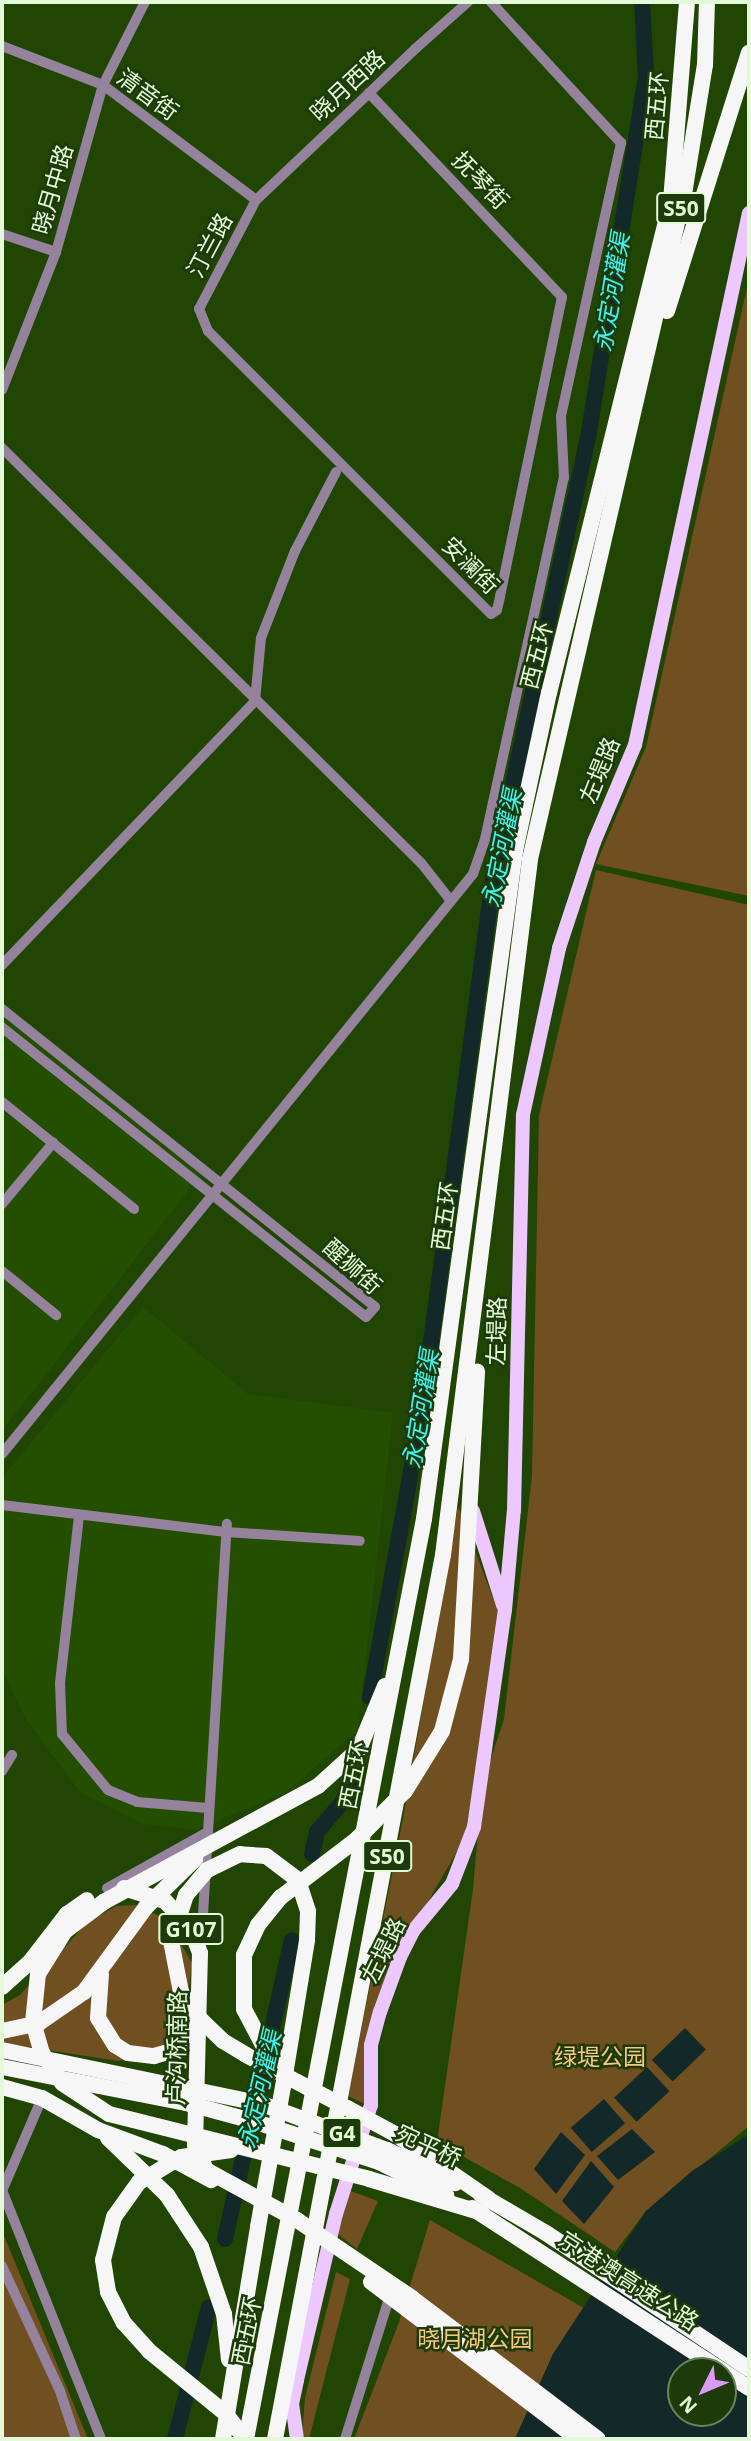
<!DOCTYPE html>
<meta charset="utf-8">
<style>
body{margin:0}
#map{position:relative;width:751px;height:2441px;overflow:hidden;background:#214603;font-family:"Noto Sans","Noto Sans SC",sans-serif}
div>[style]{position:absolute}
.built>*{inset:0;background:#244e00}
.green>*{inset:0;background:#705020}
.water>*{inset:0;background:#132929;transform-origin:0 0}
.river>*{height:16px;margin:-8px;padding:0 8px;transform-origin:8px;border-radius:8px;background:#132929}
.minor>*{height:10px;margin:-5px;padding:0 5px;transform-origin:5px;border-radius:5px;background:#95829d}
.major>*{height:14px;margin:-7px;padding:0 7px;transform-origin:7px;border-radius:7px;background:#edc7ff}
.highway>*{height:16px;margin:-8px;padding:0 8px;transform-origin:8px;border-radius:8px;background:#f6f6f6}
span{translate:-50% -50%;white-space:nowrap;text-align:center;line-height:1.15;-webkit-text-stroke:5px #1d3a0a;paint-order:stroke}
.shield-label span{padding:2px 5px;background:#1d3a0a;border:2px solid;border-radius:5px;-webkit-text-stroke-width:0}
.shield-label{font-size:21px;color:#e3f9d7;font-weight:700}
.street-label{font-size:23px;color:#e3f9d7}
.park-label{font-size:23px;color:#f8c782}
.water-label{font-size:24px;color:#3ff2f3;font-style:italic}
.frame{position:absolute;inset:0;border:4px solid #e3f9d7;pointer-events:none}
.north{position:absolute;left:667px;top:2357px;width:70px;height:70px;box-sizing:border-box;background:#1d3a0a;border:2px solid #6c865c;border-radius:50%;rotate:227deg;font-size:19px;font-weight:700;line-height:28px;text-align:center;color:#e3f9d7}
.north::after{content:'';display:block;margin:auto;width:24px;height:32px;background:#da9af6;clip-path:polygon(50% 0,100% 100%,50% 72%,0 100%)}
</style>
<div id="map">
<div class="built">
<i style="clip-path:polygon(2px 1012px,204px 1170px,2px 1431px)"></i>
<i style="clip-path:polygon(143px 1307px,248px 1394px,393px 1413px,358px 1730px,286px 1792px,195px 1830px,143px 1824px,80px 1792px,27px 1721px,2px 1670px,2px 1478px)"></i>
</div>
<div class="green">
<i style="clip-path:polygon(749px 278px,749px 896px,596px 864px,646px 747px)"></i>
<i style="clip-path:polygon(596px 870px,749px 905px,749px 2126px,646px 2211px,615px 2252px,520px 2188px,437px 2142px,473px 1889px,482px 1786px,504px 1719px,532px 1476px,539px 1115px)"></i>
<i style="clip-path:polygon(458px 1506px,499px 1614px,468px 1832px,386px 1975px,367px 2105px,348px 2096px,402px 1824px)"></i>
<i style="clip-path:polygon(137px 1905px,167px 1920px,192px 1963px,184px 2027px,160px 2051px,118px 2061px,2px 2043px,2px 2005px,20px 1995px,88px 1922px,116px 1906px)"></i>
<i style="clip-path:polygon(348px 2190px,378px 2201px,357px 2249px,335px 2232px)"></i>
<i style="clip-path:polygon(430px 2220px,584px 2308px,553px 2354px,515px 2439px,354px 2439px,398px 2325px)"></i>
<i style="clip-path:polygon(2px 2231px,88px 2439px,2px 2439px)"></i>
<i style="clip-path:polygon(336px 2272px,350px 2279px,309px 2439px,302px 2435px,305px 2398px)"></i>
</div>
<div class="water">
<i style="left:685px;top:2028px;width:30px;height:46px;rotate:46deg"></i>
<i style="left:647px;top:2067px;width:33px;height:45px;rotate:47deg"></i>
<i style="left:604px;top:2099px;width:32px;height:44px;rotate:49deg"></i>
<i style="clip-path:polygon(632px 2129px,655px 2152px,618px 2180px,597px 2156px)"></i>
<i style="clip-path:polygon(561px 2132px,585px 2155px,556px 2194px,534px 2169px)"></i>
<i style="clip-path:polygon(evenodd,749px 2134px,749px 2439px,515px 2439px,553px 2354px,646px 2211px,692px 2171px,749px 2134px,681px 2371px,723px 2371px,723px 2413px,681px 2413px,681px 2371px)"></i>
<i style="clip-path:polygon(591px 2161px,614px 2187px,584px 2224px,562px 2201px)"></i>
</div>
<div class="river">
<i style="left:370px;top:1697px;width:286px;rotate:-79.7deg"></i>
<i style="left:421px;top:1416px;width:549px;rotate:-82.36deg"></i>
<i style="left:494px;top:872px;width:444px;rotate:-77.8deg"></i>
<i style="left:588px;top:438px;width:367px;rotate:-80.9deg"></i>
<i style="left:646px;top:76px;width:74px;rotate:-93.1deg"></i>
<i style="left:312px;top:1854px;width:23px;rotate:-77deg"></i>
<i style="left:317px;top:1832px;width:57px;rotate:-49.9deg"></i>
<i style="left:225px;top:2239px;width:306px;rotate:-77.4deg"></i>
<i style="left:175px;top:2439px;width:136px;rotate:-75.6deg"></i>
</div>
<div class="minor">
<i style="left:2px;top:46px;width:108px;rotate:21.1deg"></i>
<i style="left:103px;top:85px;width:191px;rotate:36.9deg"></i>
<i style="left:369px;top:93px;width:281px;rotate:46.6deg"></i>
<i style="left:562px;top:297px;width:306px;rotate:101.7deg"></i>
<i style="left:500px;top:597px;width:13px;rotate:103deg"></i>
<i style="left:497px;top:610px;width:7px;rotate:146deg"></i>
<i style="left:491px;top:614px;width:400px;rotate:-135deg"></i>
<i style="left:208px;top:331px;width:24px;rotate:-112deg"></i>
<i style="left:199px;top:309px;width:123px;rotate:-62.4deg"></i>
<i style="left:256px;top:200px;width:156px;rotate:-43.4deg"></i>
<i style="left:369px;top:93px;width:64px;rotate:-43.7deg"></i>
<i style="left:415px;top:49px;width:71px;rotate:-41.6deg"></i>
<i style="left:2px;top:234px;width:57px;rotate:18.4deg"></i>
<i style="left:2px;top:390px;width:148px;rotate:-68.6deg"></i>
<i style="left:56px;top:252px;width:173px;rotate:-74.3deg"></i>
<i style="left:103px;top:85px;width:93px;rotate:-63.2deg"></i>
<i style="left:2px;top:448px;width:591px;rotate:44.73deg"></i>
<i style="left:422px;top:864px;width:47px;rotate:51.9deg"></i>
<i style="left:2px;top:965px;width:366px;rotate:-46.2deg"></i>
<i style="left:255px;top:701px;width:63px;rotate:-84.6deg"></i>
<i style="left:261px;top:638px;width:93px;rotate:-68.7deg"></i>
<i style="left:295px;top:551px;width:89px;rotate:-62.6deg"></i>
<i style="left:2px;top:1009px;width:477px;rotate:38.6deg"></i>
<i style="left:375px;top:1307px;width:13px;rotate:132deg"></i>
<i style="left:366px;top:1317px;width:465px;rotate:-141.5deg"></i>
<i style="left:2px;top:1102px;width:170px;rotate:39deg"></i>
<i style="left:2px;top:1204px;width:80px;rotate:-50.1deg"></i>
<i style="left:2px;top:1271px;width:70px;rotate:39.2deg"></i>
<i style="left:2px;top:1454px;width:747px;rotate:-50.92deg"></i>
<i style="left:473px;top:874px;width:37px;rotate:-71deg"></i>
<i style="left:485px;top:839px;width:370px;rotate:-77.7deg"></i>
<i style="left:564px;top:478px;width:62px;rotate:-92.8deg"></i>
<i style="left:561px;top:416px;width:280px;rotate:-77.6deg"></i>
<i style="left:621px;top:143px;width:192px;rotate:-132.7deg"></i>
<i style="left:2px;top:1505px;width:226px;rotate:6.9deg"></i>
<i style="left:226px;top:1532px;width:134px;rotate:3.8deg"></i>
<i style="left:79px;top:1516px;width:168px;rotate:96.5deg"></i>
<i style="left:60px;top:1683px;width:51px;rotate:87.8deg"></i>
<i style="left:62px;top:1734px;width:72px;rotate:50.6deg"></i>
<i style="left:108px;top:1790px;width:31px;rotate:22deg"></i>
<i style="left:137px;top:1802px;width:71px;rotate:4.8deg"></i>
<i style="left:2px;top:1771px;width:19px;rotate:-58deg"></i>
<i style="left:107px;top:1888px;width:113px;rotate:-29.1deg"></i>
<i style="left:201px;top:1947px;width:424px;rotate:-86.5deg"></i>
<i style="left:2px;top:2190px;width:268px;rotate:68.3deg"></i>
<i style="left:2px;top:2191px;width:101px;rotate:-66.7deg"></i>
<i style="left:2px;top:2266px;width:138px;rotate:65.1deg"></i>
<i style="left:60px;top:2391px;width:51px;rotate:71.6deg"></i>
<i style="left:345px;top:2439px;width:154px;rotate:-72.6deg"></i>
</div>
<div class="major">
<i style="left:473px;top:1511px;width:99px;rotate:72.3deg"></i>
<i style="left:297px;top:2439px;width:35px;rotate:-98deg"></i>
<i style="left:292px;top:2404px;width:25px;rotate:-78deg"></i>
<i style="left:297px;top:2380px;width:171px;rotate:-76.8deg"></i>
<i style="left:336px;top:2214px;width:114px;rotate:-72.2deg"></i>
<i style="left:371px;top:2105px;width:60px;rotate:-90deg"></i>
<i style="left:371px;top:2045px;width:34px;rotate:-75deg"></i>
<i style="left:380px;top:2012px;width:59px;rotate:-70deg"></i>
<i style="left:400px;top:1957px;width:29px;rotate:-63deg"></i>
<i style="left:413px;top:1931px;width:61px;rotate:-50.3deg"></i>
<i style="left:452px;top:1884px;width:61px;rotate:-68.9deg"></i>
<i style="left:474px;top:1827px;width:219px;rotate:-81.9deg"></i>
<i style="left:505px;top:1610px;width:100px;rotate:-84.9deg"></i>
<i style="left:514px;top:1510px;width:395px;rotate:-88.7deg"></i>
<i style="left:523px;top:1115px;width:171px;rotate:-77.8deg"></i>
<i style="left:559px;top:948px;width:112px;rotate:-71.7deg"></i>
<i style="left:594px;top:842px;width:105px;rotate:-67.1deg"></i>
<i style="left:635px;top:745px;width:544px;rotate:-77.91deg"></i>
</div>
<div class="highway">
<i style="left:667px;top:311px;width:271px;rotate:-72.4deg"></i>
<i style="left:385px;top:1686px;width:68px;rotate:112.4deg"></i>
<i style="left:359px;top:1749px;width:55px;rotate:137.9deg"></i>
<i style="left:318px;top:1786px;width:242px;rotate:151.6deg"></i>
<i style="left:105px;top:1901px;width:50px;rotate:143.1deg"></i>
<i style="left:65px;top:1931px;width:51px;rotate:122.1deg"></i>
<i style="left:38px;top:1974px;width:48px;rotate:95.9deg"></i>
<i style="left:33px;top:2022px;width:32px;rotate:74deg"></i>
<i style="left:42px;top:2053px;width:36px;rotate:56deg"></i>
<i style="left:62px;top:2083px;width:56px;rotate:33.4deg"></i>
<i style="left:109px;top:2114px;width:268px;rotate:14deg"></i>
<i style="left:369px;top:2179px;width:118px;rotate:16.7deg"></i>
<i style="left:124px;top:1888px;width:43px;rotate:17.6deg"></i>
<i style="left:165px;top:1901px;width:37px;rotate:47deg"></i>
<i style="left:190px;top:1928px;width:27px;rotate:68deg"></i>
<i style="left:200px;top:1953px;width:192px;rotate:91.5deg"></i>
<i style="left:195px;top:2145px;width:27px;rotate:66deg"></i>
<i style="left:206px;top:2170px;width:104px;rotate:28.8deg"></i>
<i style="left:297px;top:2220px;width:139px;rotate:34.1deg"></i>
<i style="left:412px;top:2298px;width:233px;rotate:37.2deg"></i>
<i style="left:101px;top:1974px;width:44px;rotate:93.9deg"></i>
<i style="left:98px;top:2018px;width:32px;rotate:58deg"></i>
<i style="left:115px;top:2045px;width:15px;rotate:32deg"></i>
<i style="left:128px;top:2053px;width:26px;rotate:7deg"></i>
<i style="left:154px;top:2056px;width:15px;rotate:-16deg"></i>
<i style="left:168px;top:2052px;width:41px;rotate:-43deg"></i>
<i style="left:2px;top:1987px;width:38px;rotate:-42deg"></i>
<i style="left:30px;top:1962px;width:61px;rotate:-52.4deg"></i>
<i style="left:67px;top:1914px;width:24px;rotate:-35deg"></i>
<i style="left:2px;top:2031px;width:38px;rotate:-12deg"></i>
<i style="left:39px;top:2023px;width:55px;rotate:-34.6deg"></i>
<i style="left:84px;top:1992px;width:105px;rotate:-53.9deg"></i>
<i style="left:146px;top:1907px;width:69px;rotate:-44.4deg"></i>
<i style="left:2px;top:2050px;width:266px;rotate:11.7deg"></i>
<i style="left:262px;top:2104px;width:133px;rotate:20.2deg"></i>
<i style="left:387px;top:2150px;width:76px;rotate:25.9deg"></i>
<i style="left:2px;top:2067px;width:187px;rotate:11.1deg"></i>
<i style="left:186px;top:2103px;width:73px;rotate:15.2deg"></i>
<i style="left:256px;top:2122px;width:129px;rotate:18deg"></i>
<i style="left:379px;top:2162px;width:75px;rotate:26.2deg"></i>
<i style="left:286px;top:2070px;width:30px;rotate:-135deg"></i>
<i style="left:265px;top:2049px;width:45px;rotate:-117.7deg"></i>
<i style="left:244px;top:2009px;width:54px;rotate:-90deg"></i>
<i style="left:244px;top:1955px;width:33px;rotate:-65deg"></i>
<i style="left:258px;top:1925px;width:36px;rotate:-51deg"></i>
<i style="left:281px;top:1897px;width:96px;rotate:-37.3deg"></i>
<i style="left:357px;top:1839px;width:68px;rotate:-45deg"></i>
<i style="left:405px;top:1791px;width:70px;rotate:-58.3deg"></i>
<i style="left:442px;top:1731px;width:74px;rotate:-75.2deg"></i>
<i style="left:461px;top:1659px;width:288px;rotate:-86.8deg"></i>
<i style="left:2px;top:2087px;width:41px;rotate:15.4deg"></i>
<i style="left:42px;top:2098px;width:64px;rotate:29.7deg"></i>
<i style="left:98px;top:2130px;width:69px;rotate:20.3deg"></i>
<i style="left:163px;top:2154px;width:55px;rotate:28.4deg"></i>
<i style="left:108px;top:2138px;width:82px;rotate:44deg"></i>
<i style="left:167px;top:2195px;width:62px;rotate:56.8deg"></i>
<i style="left:201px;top:2247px;width:71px;rotate:71.1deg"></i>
<i style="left:224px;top:2314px;width:46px;rotate:83.8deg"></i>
<i style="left:231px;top:2150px;width:50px;rotate:172deg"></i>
<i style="left:181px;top:2157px;width:49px;rotate:149.2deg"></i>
<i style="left:139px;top:2182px;width:43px;rotate:125.5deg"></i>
<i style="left:114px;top:2217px;width:44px;rotate:104.3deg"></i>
<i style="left:103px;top:2260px;width:32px;rotate:81deg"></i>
<i style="left:108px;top:2292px;width:35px;rotate:63deg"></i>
<i style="left:124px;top:2323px;width:38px;rotate:48deg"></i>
<i style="left:149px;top:2351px;width:98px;rotate:39.2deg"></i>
<i style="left:225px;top:2413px;width:33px;rotate:52deg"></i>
<i style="left:481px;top:2195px;width:75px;rotate:30.3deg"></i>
<i style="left:546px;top:2233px;width:244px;rotate:33.8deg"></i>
<i style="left:472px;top:2208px;width:330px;rotate:33deg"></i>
<i style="left:371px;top:2282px;width:260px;rotate:37.2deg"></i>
<i style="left:223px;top:2439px;width:215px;rotate:-80.6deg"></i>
<i style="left:258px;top:2227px;width:142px;rotate:-79.9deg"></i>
<i style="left:283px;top:2087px;width:149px;rotate:-80.7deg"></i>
<i style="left:307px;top:1940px;width:29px;rotate:-88deg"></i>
<i style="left:308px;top:1911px;width:33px;rotate:-108deg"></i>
<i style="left:298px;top:1880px;width:40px;rotate:-143deg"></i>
<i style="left:266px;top:1856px;width:26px;rotate:-176deg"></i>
<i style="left:240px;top:1854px;width:37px;rotate:154deg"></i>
<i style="left:207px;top:1870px;width:33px;rotate:130deg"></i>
<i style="left:186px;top:1895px;width:48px;rotate:108.1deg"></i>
<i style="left:171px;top:1941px;width:52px;rotate:78.9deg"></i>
<i style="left:181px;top:1992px;width:25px;rotate:58deg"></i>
<i style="left:194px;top:2013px;width:40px;rotate:44deg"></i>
<i style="left:223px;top:2041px;width:27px;rotate:31deg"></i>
<i style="left:246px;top:2055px;width:69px;rotate:27.7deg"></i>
<i style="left:307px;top:2087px;width:47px;rotate:27.6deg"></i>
<i style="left:349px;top:2109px;width:52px;rotate:28.5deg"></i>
<i style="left:395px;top:2134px;width:114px;rotate:34.7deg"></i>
<i style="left:246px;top:2439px;width:937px;rotate:-79.05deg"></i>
<i style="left:424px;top:1519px;width:674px;rotate:-82.24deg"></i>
<i style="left:515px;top:851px;width:162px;rotate:-77.9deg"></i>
<i style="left:549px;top:693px;width:507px;rotate:-76.07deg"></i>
<i style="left:671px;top:201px;width:200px;rotate:-85.4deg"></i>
<i style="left:275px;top:2439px;width:900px;rotate:-79.24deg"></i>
<i style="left:443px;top:1555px;width:701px;rotate:-82.87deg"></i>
<i style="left:530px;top:859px;width:689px;rotate:-76.99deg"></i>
<i style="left:685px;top:188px;width:125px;rotate:-80.8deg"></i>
<i style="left:705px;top:65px;width:63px;rotate:-88.2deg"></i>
</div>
<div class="shield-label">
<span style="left:681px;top:208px">S50</span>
<span style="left:387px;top:1856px">S50</span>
<span style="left:191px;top:1929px">G107</span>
<span style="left:342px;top:2133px">G4</span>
</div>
<div class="street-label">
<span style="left:347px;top:85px;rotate:-43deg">晓月西路</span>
<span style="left:148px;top:94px;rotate:36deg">清音街</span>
<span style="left:656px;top:106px;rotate:-85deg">西五环</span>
<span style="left:481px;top:180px;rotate:46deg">抚琴街</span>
<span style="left:52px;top:189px;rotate:-74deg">晓月中路</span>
<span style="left:209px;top:245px;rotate:-62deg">汀兰路</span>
<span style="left:471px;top:565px;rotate:45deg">安澜街</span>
<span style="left:536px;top:655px;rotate:-76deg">西五环</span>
<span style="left:599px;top:770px;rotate:-68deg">左堤路</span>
<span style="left:444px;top:1216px;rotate:-82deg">西五环</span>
<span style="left:353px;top:1266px;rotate:42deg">醒狮街</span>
<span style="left:496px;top:1331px;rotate:-89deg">左堤路</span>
<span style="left:353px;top:1775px;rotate:-79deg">西五环</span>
<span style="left:383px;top:1950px;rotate:-64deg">左堤路</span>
<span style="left:176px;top:2048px;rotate:-89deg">卢沟桥南路</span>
<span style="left:429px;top:2145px;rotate:25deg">宛平桥</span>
<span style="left:629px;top:2280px;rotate:33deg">京港澳高速公路</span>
<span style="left:246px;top:2331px;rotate:-79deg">西五环</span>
</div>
<div class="park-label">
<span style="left:600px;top:2056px">绿堤公园</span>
<span style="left:475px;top:2338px">晓月湖公园</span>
</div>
<div class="water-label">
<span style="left:611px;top:292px;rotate:-81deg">永定河灌渠</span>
<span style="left:501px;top:848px;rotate:-79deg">永定河灌渠</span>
<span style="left:420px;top:1409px;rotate:-81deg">永定河灌渠</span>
<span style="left:259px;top:2089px;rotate:-77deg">永定河灌渠</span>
</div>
<div class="frame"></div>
<div class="north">N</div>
</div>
